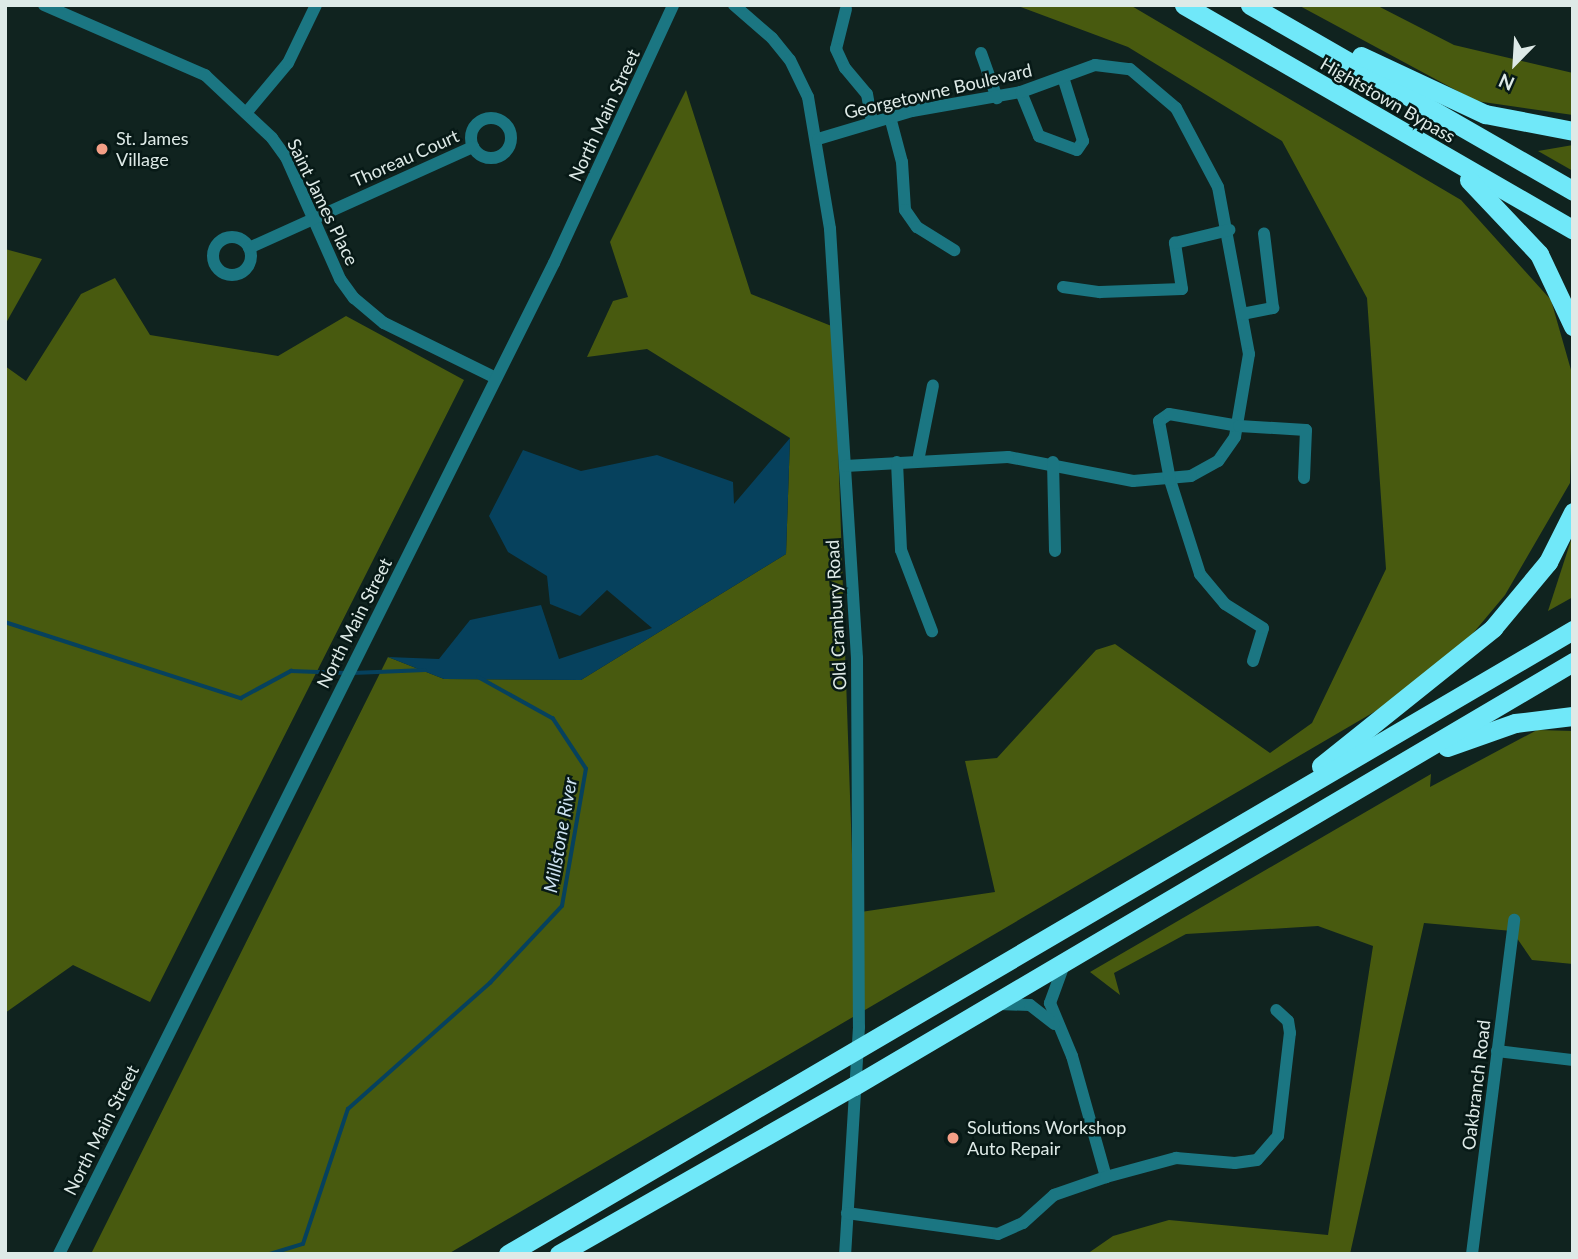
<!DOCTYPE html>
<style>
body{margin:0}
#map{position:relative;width:1578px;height:1259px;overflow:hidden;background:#10231f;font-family:Lato,sans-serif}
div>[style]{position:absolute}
.forest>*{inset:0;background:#485a0f}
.water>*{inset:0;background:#06415d}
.stream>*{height:3.5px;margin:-1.75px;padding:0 1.75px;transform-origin:1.75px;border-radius:1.75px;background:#06415d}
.minor>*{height:12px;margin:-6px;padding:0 6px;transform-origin:6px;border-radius:6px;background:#1b7682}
.minor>.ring{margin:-6px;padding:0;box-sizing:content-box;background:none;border:12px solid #1b7682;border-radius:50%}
.highway>*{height:19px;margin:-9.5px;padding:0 9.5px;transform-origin:9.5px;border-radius:9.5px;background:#70e8f9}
.dots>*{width:19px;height:19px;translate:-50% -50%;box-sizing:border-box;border:4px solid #071916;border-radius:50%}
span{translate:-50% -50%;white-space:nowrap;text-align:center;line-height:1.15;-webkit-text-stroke:5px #071916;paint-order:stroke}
.street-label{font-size:18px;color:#deeae7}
.poi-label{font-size:18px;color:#deeae7}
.left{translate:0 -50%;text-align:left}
.water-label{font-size:19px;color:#cde2f1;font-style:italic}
.frame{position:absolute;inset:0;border:7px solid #deeae7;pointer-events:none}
.north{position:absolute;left:1480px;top:28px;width:70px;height:70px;-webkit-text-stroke:5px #071916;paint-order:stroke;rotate:204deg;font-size:19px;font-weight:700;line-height:28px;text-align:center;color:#deeae7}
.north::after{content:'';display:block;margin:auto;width:24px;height:32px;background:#deeae7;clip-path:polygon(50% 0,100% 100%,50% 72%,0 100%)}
</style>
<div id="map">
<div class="forest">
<i style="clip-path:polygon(1015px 5px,1130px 5px,1461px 200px,1551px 300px,1573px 377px,1570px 483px,1505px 595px,1439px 674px,448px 1254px,91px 1254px,388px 657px,444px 679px,581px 680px,786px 554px,790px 438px,647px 349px,587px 357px,613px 301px,628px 297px,610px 242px,686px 90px,751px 294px,834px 327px,854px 913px,995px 892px,965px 761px,997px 758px,1096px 650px,1115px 644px,1270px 753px,1312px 723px,1386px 569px,1367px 298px,1282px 141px,1128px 47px)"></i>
<i style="clip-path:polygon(1298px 5px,1376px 5px,1454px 45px,1573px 73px,1573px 115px,1476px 101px)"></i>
<i style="clip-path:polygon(1573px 145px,1573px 171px,1538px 151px)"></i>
<i style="clip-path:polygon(5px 249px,42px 259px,6px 323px,5px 323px)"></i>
<i style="clip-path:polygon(115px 278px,150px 335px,278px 356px,346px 316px,464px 380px,150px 1002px,73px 965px,5px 1013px,5px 366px,26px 381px,81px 294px)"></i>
<i style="clip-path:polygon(1573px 534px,1573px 597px,1548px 611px)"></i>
<i style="clip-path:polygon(1537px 730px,1573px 731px,1573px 964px,1532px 960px,1512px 931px,1424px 923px,1350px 1254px,1087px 1254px,1113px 1236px,1169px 1220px,1328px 1235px,1373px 946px,1318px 926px,1186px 934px,1114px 973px,1120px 995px,1090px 972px,1431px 774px,1430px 787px)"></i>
</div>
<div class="water">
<i style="clip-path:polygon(790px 438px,786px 554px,581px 680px,444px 679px,388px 657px,439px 659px,470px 620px,541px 605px,559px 659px,652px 628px,607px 590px,580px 616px,550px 604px,547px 576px,508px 552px,489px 516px,523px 450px,581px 471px,657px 455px,733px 482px,734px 504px)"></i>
</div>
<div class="stream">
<i style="left:5px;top:622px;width:248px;rotate:17.9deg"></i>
<i style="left:241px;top:698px;width:57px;rotate:-28.4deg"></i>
<i style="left:291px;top:671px;width:54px;rotate:2.1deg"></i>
<i style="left:353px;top:673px;width:72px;rotate:-2.4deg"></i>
<i style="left:270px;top:1254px;width:34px;rotate:-17deg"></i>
<i style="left:303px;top:1244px;width:142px;rotate:-71.6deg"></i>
<i style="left:348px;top:1109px;width:190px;rotate:-41.6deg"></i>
<i style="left:490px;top:983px;width:105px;rotate:-46.9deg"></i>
<i style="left:562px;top:906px;width:139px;rotate:-80.1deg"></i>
<i style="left:586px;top:769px;width:60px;rotate:-123.4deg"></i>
<i style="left:553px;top:719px;width:85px;rotate:-151deg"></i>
</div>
<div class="minor">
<i style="left:44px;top:5px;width:176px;rotate:23.5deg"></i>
<i style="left:205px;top:75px;width:92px;rotate:43.2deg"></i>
<i style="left:272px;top:138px;width:24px;rotate:54deg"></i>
<i style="left:286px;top:157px;width:133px;rotate:66.1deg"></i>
<i style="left:340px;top:279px;width:24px;rotate:54deg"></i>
<i style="left:354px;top:298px;width:39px;rotate:40deg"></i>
<i style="left:384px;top:323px;width:125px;rotate:26.2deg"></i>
<i style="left:734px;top:5px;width:50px;rotate:41deg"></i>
<i style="left:772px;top:38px;width:28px;rotate:51deg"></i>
<i style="left:790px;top:60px;width:41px;rotate:64.1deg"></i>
<i style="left:808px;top:97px;width:134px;rotate:80.5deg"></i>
<i style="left:830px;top:229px;width:430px;rotate:86.4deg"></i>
<i style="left:857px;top:658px;width:369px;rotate:89.7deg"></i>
<i style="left:859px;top:1027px;width:227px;rotate:93.5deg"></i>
<i style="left:846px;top:9px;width:41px;rotate:104deg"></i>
<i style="left:836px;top:49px;width:21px;rotate:65deg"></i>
<i style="left:845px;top:68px;width:34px;rotate:50deg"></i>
<i style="left:867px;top:94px;width:28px;rotate:80deg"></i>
<i style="left:981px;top:53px;width:48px;rotate:70.4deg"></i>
<i style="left:1021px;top:92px;width:48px;rotate:67.8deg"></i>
<i style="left:1039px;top:136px;width:40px;rotate:20.2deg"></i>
<i style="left:1077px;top:150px;width:11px;rotate:-56deg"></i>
<i style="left:1083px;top:141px;width:67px;rotate:-107.4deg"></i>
<i style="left:246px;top:113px;width:65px;rotate:-50deg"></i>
<i style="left:288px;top:63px;width:64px;rotate:-64.2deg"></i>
<i style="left:890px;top:117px;width:47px;rotate:75.1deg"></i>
<i style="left:902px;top:162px;width:48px;rotate:86.4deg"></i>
<i style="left:905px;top:210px;width:21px;rotate:55deg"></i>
<i style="left:917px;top:227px;width:44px;rotate:31.9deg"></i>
<i class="ring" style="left:471px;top:118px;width:28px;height:28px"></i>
<i style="left:818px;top:139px;width:98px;rotate:-16.6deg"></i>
<i style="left:912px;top:111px;width:111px;rotate:-9.9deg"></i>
<i style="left:1021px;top:92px;width:79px;rotate:-20deg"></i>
<i style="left:1095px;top:65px;width:35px;rotate:7deg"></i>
<i style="left:1130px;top:69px;width:60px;rotate:40.3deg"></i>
<i style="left:1176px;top:108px;width:89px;rotate:62deg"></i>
<i style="left:1218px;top:187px;width:170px;rotate:79.5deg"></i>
<i style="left:1249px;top:354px;width:84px;rotate:99.6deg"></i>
<i style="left:1235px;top:437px;width:29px;rotate:125deg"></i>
<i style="left:1218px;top:461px;width:31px;rotate:151deg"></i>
<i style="left:1191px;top:476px;width:58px;rotate:175.1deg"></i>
<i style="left:1133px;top:481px;width:127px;rotate:-169.1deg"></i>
<i style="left:1008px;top:457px;width:163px;rotate:176.8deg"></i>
<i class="ring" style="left:213px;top:237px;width:26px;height:26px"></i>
<i style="left:249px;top:248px;width:246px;rotate:-24.3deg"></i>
<i style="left:1063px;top:287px;width:37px;rotate:8deg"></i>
<i style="left:1100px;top:292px;width:82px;rotate:-2.1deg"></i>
<i style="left:1182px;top:289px;width:47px;rotate:-98.7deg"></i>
<i style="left:1175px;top:243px;width:56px;rotate:-13.5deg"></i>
<i style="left:1242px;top:314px;width:32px;rotate:-11deg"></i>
<i style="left:1273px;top:308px;width:75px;rotate:-96.9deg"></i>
<i style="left:918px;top:461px;width:77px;rotate:-78.8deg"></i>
<i style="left:897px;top:462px;width:88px;rotate:87.4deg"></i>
<i style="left:901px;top:550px;width:87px;rotate:69.1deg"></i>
<i style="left:1053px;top:462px;width:89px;rotate:88.7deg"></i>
<i style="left:1253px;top:661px;width:34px;rotate:-73deg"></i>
<i style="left:1263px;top:628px;width:45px;rotate:-147.7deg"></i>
<i style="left:1225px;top:604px;width:39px;rotate:-130deg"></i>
<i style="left:1200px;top:574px;width:99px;rotate:-107.7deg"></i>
<i style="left:1170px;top:480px;width:60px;rotate:-100.6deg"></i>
<i style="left:1159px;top:421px;width:12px;rotate:-35deg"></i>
<i style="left:1169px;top:414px;width:71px;rotate:9.7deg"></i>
<i style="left:1239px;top:426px;width:67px;rotate:3.4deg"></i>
<i style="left:1306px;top:430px;width:48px;rotate:92.4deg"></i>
<i style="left:1065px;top:962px;width:44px;rotate:110.1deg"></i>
<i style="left:1050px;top:1003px;width:57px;rotate:67.5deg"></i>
<i style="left:1072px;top:1056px;width:126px;rotate:74.3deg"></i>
<i style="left:999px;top:1004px;width:31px;rotate:2deg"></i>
<i style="left:1030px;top:1005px;width:31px;rotate:38deg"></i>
<i style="left:1497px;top:1051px;width:77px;rotate:6.8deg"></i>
<i style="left:847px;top:1213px;width:152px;rotate:7.9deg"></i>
<i style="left:998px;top:1234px;width:27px;rotate:-24deg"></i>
<i style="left:1023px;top:1223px;width:42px;rotate:-42.1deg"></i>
<i style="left:1054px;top:1195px;width:55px;rotate:-19.1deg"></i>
<i style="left:1106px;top:1177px;width:73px;rotate:-15.2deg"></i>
<i style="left:1176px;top:1158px;width:59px;rotate:4.8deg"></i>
<i style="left:1235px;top:1163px;width:22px;rotate:-8deg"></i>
<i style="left:1257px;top:1160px;width:32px;rotate:-49deg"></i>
<i style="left:1278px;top:1136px;width:104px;rotate:-83.4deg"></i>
<i style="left:1290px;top:1033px;width:12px;rotate:-99deg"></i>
<i style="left:1288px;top:1021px;width:16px;rotate:-137deg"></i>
<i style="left:59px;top:1254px;width:1108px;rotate:-63.46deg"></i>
<i style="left:554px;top:263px;width:284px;rotate:-65.2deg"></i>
<i style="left:1472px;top:1254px;width:337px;rotate:-82.8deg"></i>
</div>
<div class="highway">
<i style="left:1184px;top:5px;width:449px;rotate:30deg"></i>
<i style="left:1250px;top:5px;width:373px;rotate:29.9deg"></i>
<i style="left:1361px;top:56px;width:137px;rotate:25.1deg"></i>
<i style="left:1485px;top:114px;width:90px;rotate:10.9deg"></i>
<i style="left:1469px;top:180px;width:102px;rotate:46.6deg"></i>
<i style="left:1539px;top:254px;width:80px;rotate:64.7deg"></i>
<i style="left:1447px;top:747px;width:72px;rotate:-19.4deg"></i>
<i style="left:1515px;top:723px;width:58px;rotate:-6.9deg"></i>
<i style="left:1321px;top:766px;width:221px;rotate:-38.7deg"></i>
<i style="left:1493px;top:628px;width:86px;rotate:-50.2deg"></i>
<i style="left:1548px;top:562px;width:56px;rotate:-63.4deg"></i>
<i style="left:508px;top:1254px;width:1234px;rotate:-30.37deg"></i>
<i style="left:559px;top:1254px;width:339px;rotate:-29.7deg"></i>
<i style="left:854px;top:1086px;width:835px;rotate:-30.53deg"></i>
</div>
<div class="dots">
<i style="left:102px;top:149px;background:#f39f86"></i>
<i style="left:953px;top:1138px;background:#f39f86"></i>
</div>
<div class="street-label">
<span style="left:938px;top:91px;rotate:-13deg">Georgetowne Boulevard</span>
<span style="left:1388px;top:100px;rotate:30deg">Hightstown Bypass</span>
<span style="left:604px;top:115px;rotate:-65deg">North Main Street</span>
<span style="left:405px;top:158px;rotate:-24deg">Thoreau Court</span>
<span style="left:323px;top:202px;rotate:64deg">Saint James Place</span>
<span style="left:836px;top:615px;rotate:-93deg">Old Cranbury Road</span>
<span style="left:354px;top:623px;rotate:-63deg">North Main Street</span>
<span style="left:1476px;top:1085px;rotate:-83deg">Oakbranch Road</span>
<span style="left:101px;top:1130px;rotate:-63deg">North Main Street</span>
</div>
<div class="poi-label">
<span class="left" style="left:116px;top:149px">St. James<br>Village</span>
<span class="left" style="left:967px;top:1138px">Solutions Workshop<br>Auto Repair</span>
</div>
<div class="water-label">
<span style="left:560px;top:835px;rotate:-80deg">Millstone River</span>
</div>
<div class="frame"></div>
<div class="north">N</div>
</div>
